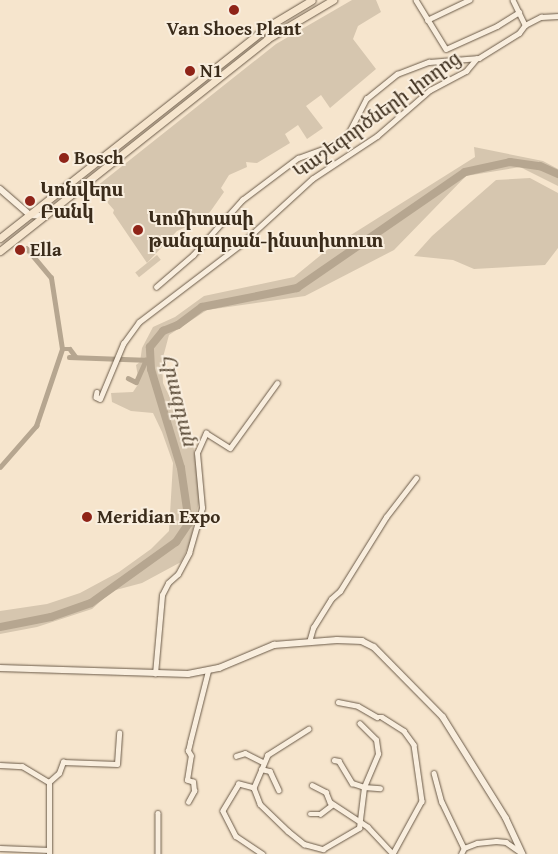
<!DOCTYPE html>
<meta charset="utf-8">
<style>
body{margin:0}
#map{position:relative;width:558px;height:854px;overflow:hidden;background:#f6e5cd;font-family:"Gentium Book Plus","Noto Serif Armenian",serif}
div>[style]{position:absolute}
.green>*{inset:0;background:#d6c6af;transform-origin:0 0}
.canal>*{height:4.5px;margin:-2.25px;padding:0 2.25px;transform-origin:2.25px;border-radius:2.25px;background:#b6a690}
.river>*{height:8px;margin:-4px;padding:0 4px;transform-origin:4px;border-radius:4px;background:#b6a690}
.roads{filter:drop-shadow(0 0 1px #6a5a48) drop-shadow(0 0 1px #6a5a48)}
.minor>*{height:4.5px;margin:-2.25px;padding:0 2.25px;transform-origin:2.25px;border-radius:2.25px;background:#f9eede}
.tertiary>*{height:5.5px;margin:-2.75px;padding:0 2.75px;transform-origin:2.75px;border-radius:2.75px;background:#f9eede}
.secondary>*{height:6px;margin:-3px;padding:0 3px;transform-origin:3px;border-radius:3px;background:#f9eede}
.primary>*{height:7px;margin:-3.5px;padding:0 3.5px;transform-origin:3.5px;border-radius:3.5px;background:#f6e5cd}
.dots>*{width:14px;height:14px;translate:-50% -50%;box-sizing:border-box;border:2px solid #f9eede;border-radius:50%}
span{translate:-50% -50%;white-space:nowrap;text-align:center;line-height:1.15;-webkit-text-stroke:4px #f9eede;paint-order:stroke}
.poi-label{font-size:19px;color:#3b2c1b;font-weight:700}
.left{translate:0 -50%;text-align:left}
.street-label{font-size:19px;color:#3b2c1b}
.water-label{font-size:20px;color:#60513e;font-style:italic}
</style>
<div id="map">
<div class="green">
<i style="clip-path:polygon(352px 0,376px 0,381px 12px,358px 26px,353px 39px,376px 69px,330px 108px,321px 95px,306px 106px,323px 128px,307px 139px,298px 125px,285px 134px,290px 143px,257px 163px,246px 162px,247px 167px,229px 175px,221px 188px,224px 192px,210px 212px,193px 224px,177px 231px,147px 263px,113px 213px,114px 210px,107px 202px,110px 199px,105px 194px,102px 196px,92px 190px,276px 44px)"></i>
<i style="clip-path:polygon(474px 147px,543px 161px,558px 169px,558px 186px,520px 167px,466px 176px,394px 250px,305px 296px,207px 310px,169px 335px,162px 361px,163px 383px,175px 408px,190px 426px,198px 475px,199px 502px,190px 543px,181px 562px,142px 583px,112px 591px,92px 609px,37px 627px,0 634px,0 611px,47px 604px,80px 593px,119px 572px,151px 549px,169px 531px,173px 463px,162px 432px,153px 413px,131px 411px,112px 402px,111px 393px,133px 392px,139px 383px,136px 365px,140px 362px,142px 348px,153px 327px,175px 317px,204px 296px,294px 277px,327px 250px,475px 157px)"></i>
<i style="clip-path:polygon(530px 178px,558px 193px,558px 248px,545px 265px,474px 269px,453px 260px,414px 256px,432px 236px,496px 180px)"></i>
<i style="left:157px;top:255px;width:6px;height:28px;rotate:51deg"></i>
</div>
<div class="canal">
<i style="left:62px;top:349px;width:8px"></i>
<i style="left:70px;top:349px;width:9px;rotate:54deg"></i>
<i style="left:69px;top:357px;width:81px;rotate:2.1deg"></i>
<i style="left:128px;top:378px;width:9px;rotate:27deg"></i>
<i style="left:136px;top:382px;width:24px;rotate:-66deg"></i>
<i style="left:0;top:467px;width:55px;rotate:-48.7deg"></i>
<i style="left:36px;top:426px;width:81px;rotate:-71.3deg"></i>
<i style="left:62px;top:349px;width:72px;rotate:-98.8deg"></i>
<i style="left:51px;top:278px;width:38px;rotate:-130deg"></i>
</div>
<div class="river">
<i style="left:0;top:627px;width:52px;rotate:-11.1deg"></i>
<i style="left:51px;top:617px;width:42px;rotate:-19.3deg"></i>
<i style="left:91px;top:603px;width:105px;rotate:-35.7deg"></i>
<i style="left:176px;top:542px;width:23px;rotate:-56deg"></i>
<i style="left:189px;top:523px;width:56px;rotate:-98.3deg"></i>
<i style="left:181px;top:468px;width:103px;rotate:-106.9deg"></i>
<i style="left:151px;top:369px;width:22px;rotate:-93deg"></i>
<i style="left:150px;top:347px;width:21px;rotate:-51deg"></i>
<i style="left:163px;top:331px;width:16px;rotate:-22deg"></i>
<i style="left:178px;top:325px;width:30px;rotate:-37deg"></i>
<i style="left:202px;top:307px;width:97px;rotate:-11.3deg"></i>
<i style="left:297px;top:288px;width:204px;rotate:-34.6deg"></i>
<i style="left:465px;top:172px;width:46px;rotate:-12.5deg"></i>
<i style="left:510px;top:162px;width:30px;rotate:8deg"></i>
<i style="left:540px;top:166px;width:20px;rotate:24deg"></i>
</div>
<div class="roads">
<div class="minor">
<i style="left:416px;top:0;width:57px;rotate:58.5deg"></i>
<i style="left:446px;top:49px;width:56px;rotate:-24.3deg"></i>
<i style="left:497px;top:26px;width:26px;rotate:-32deg"></i>
<i style="left:513px;top:0;width:28px;rotate:64deg"></i>
<i style="left:427px;top:20px;width:47px;rotate:-25.5deg"></i>
<i style="left:525px;top:25px;width:18px;rotate:-27deg"></i>
<i style="left:541px;top:17px;width:17px;rotate:-3deg"></i>
<i style="left:156px;top:287px;width:49px;rotate:-40.9deg"></i>
<i style="left:193px;top:255px;width:74px;rotate:-48.3deg"></i>
<i style="left:242px;top:200px;width:70px;rotate:-36.9deg"></i>
<i style="left:298px;top:158px;width:38px;rotate:-20deg"></i>
<i style="left:334px;top:145px;width:16px;rotate:-35deg"></i>
<i style="left:347px;top:136px;width:42px;rotate:-62.8deg"></i>
<i style="left:366px;top:99px;width:40px;rotate:-39deg"></i>
<i style="left:397px;top:74px;width:34px;rotate:-21deg"></i>
<i style="left:429px;top:62px;width:50px;rotate:-4.6deg"></i>
<i style="left:479px;top:58px;width:47px;rotate:-32deg"></i>
<i style="left:519px;top:33px;width:10px;rotate:-53deg"></i>
<i style="left:97px;top:392px;width:5px;rotate:101deg"></i>
<i style="left:96px;top:397px;width:4px;rotate:27deg"></i>
<i style="left:100px;top:399px;width:60px;rotate:-67.3deg"></i>
<i style="left:123px;top:344px;width:27px;rotate:-54deg"></i>
<i style="left:139px;top:322px;width:127px;rotate:-37.3deg"></i>
<i style="left:240px;top:245px;width:98px;rotate:-42.5deg"></i>
<i style="left:312px;top:179px;width:78px;rotate:-33.5deg"></i>
<i style="left:377px;top:136px;width:70px;rotate:-41deg"></i>
<i style="left:430px;top:90px;width:41px;rotate:-27.8deg"></i>
<i style="left:466px;top:71px;width:16px;rotate:-50deg"></i>
<i style="left:309px;top:642px;width:15px;rotate:-74deg"></i>
<i style="left:313px;top:628px;width:34px;rotate:-58deg"></i>
<i style="left:331px;top:599px;width:12px;rotate:-42deg"></i>
<i style="left:340px;top:591px;width:87px;rotate:-58.1deg"></i>
<i style="left:386px;top:517px;width:49px;rotate:-52.4deg"></i>
<i style="left:155px;top:674px;width:79px;rotate:-84.9deg"></i>
<i style="left:162px;top:595px;width:13px;rotate:-63deg"></i>
<i style="left:168px;top:583px;width:13px;rotate:-42deg"></i>
<i style="left:178px;top:574px;width:24px;rotate:-62deg"></i>
<i style="left:189px;top:553px;width:47px;rotate:-73.9deg"></i>
<i style="left:202px;top:508px;width:55px;rotate:-95.2deg"></i>
<i style="left:197px;top:453px;width:22px;rotate:-66deg"></i>
<i style="left:206px;top:433px;width:28px;rotate:32deg"></i>
<i style="left:230px;top:448px;width:80px;rotate:-54.1deg"></i>
<i style="left:338px;top:702px;width:20px;rotate:11deg"></i>
<i style="left:358px;top:706px;width:22px;rotate:30deg"></i>
<i style="left:377px;top:717px;width:5px"></i>
<i style="left:382px;top:717px;width:26px;rotate:32deg"></i>
<i style="left:404px;top:731px;width:17px;rotate:54deg"></i>
<i style="left:414px;top:745px;width:57px;rotate:81.9deg"></i>
<i style="left:422px;top:801px;width:60px;rotate:118.7deg"></i>
<i style="left:309px;top:729px;width:49px;rotate:147.6deg"></i>
<i style="left:268px;top:755px;width:36px;rotate:113deg"></i>
<i style="left:254px;top:788px;width:17px;rotate:69deg"></i>
<i style="left:260px;top:804px;width:39px;rotate:44deg"></i>
<i style="left:288px;top:831px;width:21px;rotate:39deg"></i>
<i style="left:304px;top:844px;width:20px;rotate:15deg"></i>
<i style="left:323px;top:849px;width:42px;rotate:-30.3deg"></i>
<i style="left:359px;top:828px;width:41px;rotate:-83deg"></i>
<i style="left:364px;top:787px;width:36px;rotate:-67deg"></i>
<i style="left:378px;top:754px;width:14px;rotate:-98deg"></i>
<i style="left:376px;top:740px;width:23px;rotate:-135deg"></i>
<i style="left:236px;top:756px;width:9px;rotate:-18deg"></i>
<i style="left:245px;top:753px;width:20px;rotate:27deg"></i>
<i style="left:334px;top:760px;width:5px;rotate:11deg"></i>
<i style="left:339px;top:761px;width:26px;rotate:59deg"></i>
<i style="left:352px;top:783px;width:13px;rotate:18deg"></i>
<i style="left:364px;top:787px;width:16px;rotate:4deg"></i>
<i style="left:0;top:765px;width:22px;rotate:3deg"></i>
<i style="left:22px;top:766px;width:31px;rotate:31deg"></i>
<i style="left:261px;top:769px;width:9px;rotate:13deg"></i>
<i style="left:270px;top:771px;width:21px;rotate:65deg"></i>
<i style="left:434px;top:773px;width:30px;rotate:75deg"></i>
<i style="left:442px;top:802px;width:51px;rotate:64.4deg"></i>
<i style="left:49px;top:782px;width:13px;rotate:-42deg"></i>
<i style="left:59px;top:773px;width:12px;rotate:-70deg"></i>
<i style="left:63px;top:762px;width:54px;rotate:2.1deg"></i>
<i style="left:117px;top:764px;width:31px;rotate:-86deg"></i>
<i style="left:312px;top:785px;width:16px;rotate:27deg"></i>
<i style="left:326px;top:792px;width:11px;rotate:68deg"></i>
<i style="left:330px;top:802px;width:45px;rotate:33.3deg"></i>
<i style="left:368px;top:827px;width:37px;rotate:47deg"></i>
<i style="left:254px;top:788px;width:16px;rotate:-165deg"></i>
<i style="left:239px;top:784px;width:31px;rotate:121deg"></i>
<i style="left:223px;top:811px;width:28px;rotate:63deg"></i>
<i style="left:236px;top:836px;width:32px;rotate:34deg"></i>
<i style="left:188px;top:802px;width:13px;rotate:-61deg"></i>
<i style="left:194px;top:791px;width:9px;rotate:-96deg"></i>
<i style="left:193px;top:782px;width:6px;rotate:-162deg"></i>
<i style="left:187px;top:780px;width:24px;rotate:-81deg"></i>
<i style="left:191px;top:756px;width:6px;rotate:-121deg"></i>
<i style="left:188px;top:751px;width:9px;rotate:-77deg"></i>
<i style="left:190px;top:742px;width:73px;rotate:-75.8deg"></i>
<i style="left:158px;top:813px;width:41px;rotate:90deg"></i>
<i style="left:310px;top:814px;width:10px"></i>
<i style="left:320px;top:814px;width:15px;rotate:-37deg"></i>
<i style="left:0;top:848px;width:49px;rotate:2.3deg"></i>
<i style="left:49px;top:854px;width:72px;rotate:-90deg"></i>
<i style="left:461px;top:854px;width:7px;rotate:-63deg"></i>
<i style="left:464px;top:848px;width:14px;rotate:-21deg"></i>
<i style="left:477px;top:843px;width:19px;rotate:-6deg"></i>
<i style="left:496px;top:841px;width:10px;rotate:6deg"></i>
<i style="left:506px;top:842px;width:19px;rotate:35deg"></i>
</div>
<div class="tertiary">
<i style="left:0;top:668px;width:188px;rotate:1.8deg"></i>
<i style="left:188px;top:674px;width:32px;rotate:-11deg"></i>
<i style="left:219px;top:668px;width:60px;rotate:-22.7deg"></i>
<i style="left:274px;top:645px;width:63px;rotate:-4.5deg"></i>
<i style="left:337px;top:640px;width:25px;rotate:2deg"></i>
<i style="left:362px;top:641px;width:13px;rotate:27deg"></i>
<i style="left:374px;top:647px;width:98px;rotate:45.4deg"></i>
<i style="left:443px;top:717px;width:119px;rotate:58deg"></i>
<i style="left:506px;top:818px;width:40px;rotate:65deg"></i>
</div>
<div class="secondary">
<i style="left:0;top:189px;width:40px;rotate:41deg"></i>
<i style="left:30px;top:215px;width:15px;rotate:4deg"></i>
</div>
<div class="primary">
<i style="left:0;top:238px;width:340px;rotate:-38.3deg"></i>
<i style="left:267px;top:27px;width:52px;rotate:-31deg"></i>
<i style="left:0;top:251px;width:341px;rotate:-38.4deg"></i>
<i style="left:267px;top:39px;width:77px;rotate:-30.6deg"></i>
</div>
</div>
<div class="dots">
<i style="left:234px;top:10px;background:#8f2418"></i>
<i style="left:190px;top:71px;background:#8f2418"></i>
<i style="left:64px;top:158px;background:#8f2418"></i>
<i style="left:30px;top:201px;background:#8f2418"></i>
<i style="left:138px;top:230px;background:#8f2418"></i>
<i style="left:20px;top:250px;background:#8f2418"></i>
<i style="left:87px;top:517px;background:#8f2418"></i>
</div>
<div class="poi-label">
<span style="left:234px;top:29px">Van Shoes Plant</span>
<span class="left" style="left:200px;top:71px">N1</span>
<span class="left" style="left:74px;top:158px">Bosch</span>
<span class="left" style="left:40px;top:201px">Կոնվերս<br>Բանկ</span>
<span class="left" style="left:148px;top:230px">Կոմիտասի<br>թանգարան-ինստիտուտ</span>
<span class="left" style="left:30px;top:250px">Ella</span>
<span class="left" style="left:97px;top:517px">Meridian Expo</span>
</div>
<div class="street-label">
<span style="left:377px;top:115px;rotate:-36deg">Կաշեգործների փողոց</span>
</div>
<div class="water-label">
<span style="left:180px;top:400px;rotate:76deg">Հրազդան</span>
</div>
</div>
